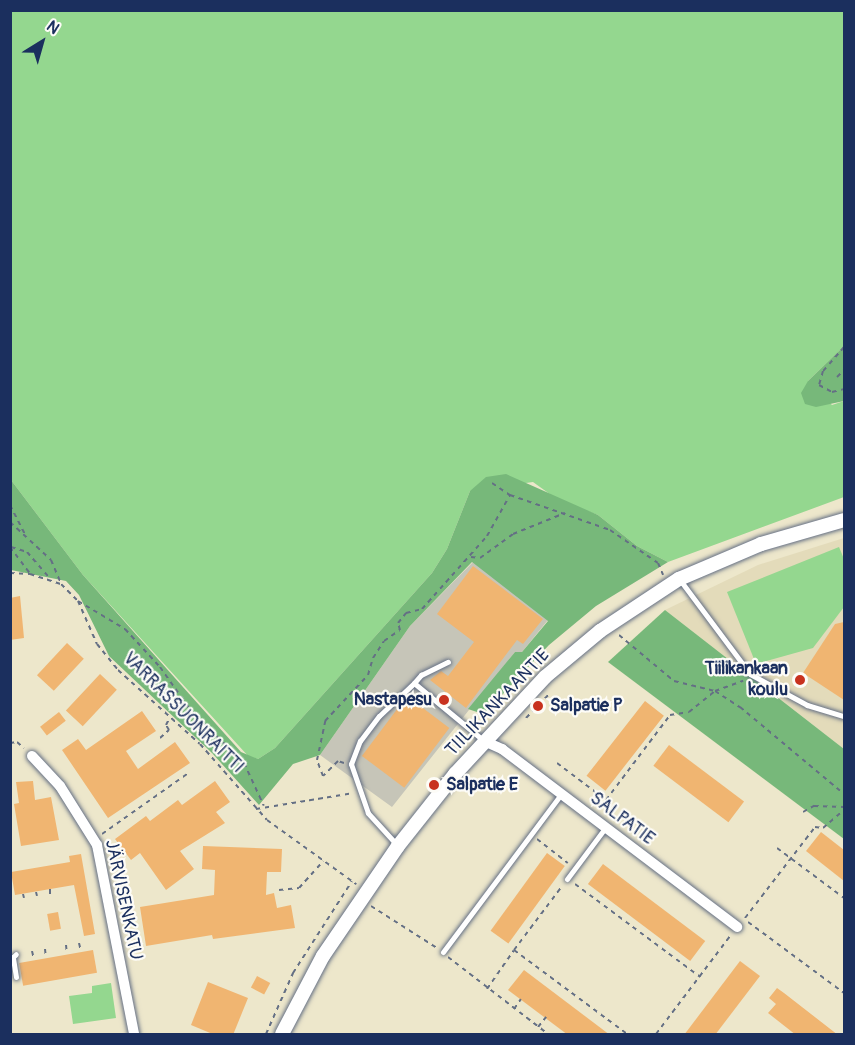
<!DOCTYPE html>
<meta charset="utf-8">
<style>
body{margin:0}
#map{position:relative;width:855px;height:1045px;overflow:hidden;background:#ede7cb;font-family:Pangolin,sans-serif}
div>[style]{position:absolute}
.built>*{inset:0;background:#e3dbba}
.industrial>*{inset:0;background:#c6c5b8}
.green>*{inset:0;background:#94d78f}
.forest>*{inset:0;background:#77b87a}
.building>*{inset:0;background:#f0b571;transform-origin:0 0}
.path>*{height:2px;margin-top:-1px;transform-origin:0;background:repeating-linear-gradient(90deg,#646f84 0 4.5px,transparent 0 9px)}
.roads{filter:drop-shadow(0 0 2px #646f84) drop-shadow(0 0 2px #646f84)}
.service>*{height:5px;margin:-2.5px;padding:0 2.5px;transform-origin:2.5px;border-radius:2.5px;background:#fff}
.minor>*{height:10px;margin:-5px;padding:0 5px;transform-origin:5px;border-radius:5px;background:#fff}
.tertiary>*{height:14px;margin:-7px;padding:0 7px;transform-origin:7px;border-radius:7px;background:#fff}
.dots>*{width:16px;height:16px;translate:-50% -50%;box-sizing:border-box;border:3px solid #fdfcf7;border-radius:50%}
span{translate:-50% -50%;white-space:nowrap;text-align:center;line-height:1.15;-webkit-text-stroke:4.5px #fdfcf7;paint-order:stroke}
.poi-label{font-size:18px;color:#1b2f5e;font-weight:700}
.right{translate:-100% -50%;text-align:right}
.left{translate:0 -50%;text-align:left}
.street-label{font-size:18px;color:#1b2f5e}
.frame{position:absolute;inset:0;border:12px solid #1b2f5e;pointer-events:none}
.north{position:absolute;left:12px;top:12px;width:60px;height:60px;-webkit-text-stroke:4px #fdfcf7;paint-order:stroke;rotate:37deg;font-size:16px;font-weight:700;line-height:24px;text-align:center;color:#1b2f5e}
.north::after{content:'';display:block;margin:auto;width:21px;height:27px;background:#1b2f5e;clip-path:polygon(50% 0,100% 100%,50% 72%,0 100%)}
</style>
<div id="map">
<div class="built">
<i style="clip-path:polygon(844px 538px,844px 749px,665px 610px,758px 565px)"></i>
</div>
<div class="industrial">
<i style="clip-path:polygon(473px 562px,548px 620px,522px 652px,515px 652px,392px 807px,320px 755px,410px 626px)"></i>
</div>
<div class="green">
<i style="clip-path:polygon(11px 11px,844px 11px,844px 346px,808px 381px,832px 405px,844px 401px,844px 497px,668px 562px,637px 546px,598px 515px,558px 500px,533px 482px,470px 491px,447px 549px,432px 573px,275px 748px,258px 759px,249px 757px,83px 575px,11px 480px)"></i>
<i style="clip-path:polygon(839px 547px,844px 559px,844px 607px,813px 648px,756px 664px,727px 592px)"></i>
<i style="clip-path:polygon(111px 983px,116px 1018px,73px 1024px,69px 996px,92px 993px,92px 986px)"></i>
</div>
<div class="forest">
<i style="clip-path:polygon(844px 346px,844px 401px,816px 407px,805px 404px,801px 393px,808px 381px)"></i>
<i style="clip-path:polygon(506px 474px,598px 515px,637px 546px,668px 562px,596px 606px,549px 645px,486px 712px,477px 712px,468px 709px,515px 652px,522px 652px,548px 621px,472px 562px,410px 626px,320px 755px,293px 764px,259px 805px,212px 753px,109px 656px,79px 595px,66px 581px,11px 570px,11px 480px,83px 575px,241px 752px,258px 759px,275px 748px,432px 573px,447px 549px,470px 491px,486px 477px)"></i>
<i style="clip-path:polygon(665px 610px,844px 749px,844px 839px,608px 662px)"></i>
</div>
<div class="building">
<i style="clip-path:polygon(473px 566px,543px 619px,523px 644px,517px 640px,466px 708px,430px 680px,441px 671px,448px 676px,474px 642px,437px 614px)"></i>
<i style="clip-path:polygon(20px 596px,24px 638px,10px 640px,10px 598px)"></i>
<i style="clip-path:polygon(844px 622px,844px 700px,803px 673px,835px 624px)"></i>
<i style="left:67px;top:643px;width:23px;height:44px;rotate:43deg"></i>
<i style="left:100px;top:674px;width:23px;height:50px;rotate:43deg"></i>
<i style="left:407px;top:696px;width:53px;height:75px;rotate:37deg"></i>
<i style="left:645px;top:701px;width:24px;height:95px;rotate:38deg"></i>
<i style="clip-path:polygon(142px 711px,156px 731px,126px 751px,138px 769px,175px 742px,190px 763px,108px 818px,62px 750px,78px 739px,86px 750px)"></i>
<i style="left:59px;top:712px;width:11px;height:24px;rotate:52deg"></i>
<i style="left:669px;top:745px;width:94px;height:26px;rotate:37deg"></i>
<i style="clip-path:polygon(33px 781px,35px 800px,51px 797px,59px 840px,21px 846px,14px 804px,19px 803px,16px 782px)"></i>
<i style="clip-path:polygon(215px 781px,230px 802px,216px 812px,225px 823px,180px 851px,194px 869px,166px 890px,140px 853px,131px 860px,115px 839px,146px 816px,150px 821px,178px 800px,182px 805px)"></i>
<i style="clip-path:polygon(821px 832px,844px 850px,844px 881px,806px 851px)"></i>
<i style="clip-path:polygon(203px 846px,282px 849px,281px 872px,267px 872px,266px 895px,274px 893px,277px 908px,291px 905px,295px 928px,213px 939px,212px 935px,146px 946px,140px 907px,214px 895px,215px 870px,202px 869px)"></i>
<i style="left:547px;top:853px;width:22px;height:96px;rotate:36deg"></i>
<i style="clip-path:polygon(81px 854px,95px 934px,84px 936px,74px 885px,15px 895px,11px 872px,70px 862px,69px 856px)"></i>
<i style="left:603px;top:864px;width:128px;height:25px;rotate:37deg"></i>
<i style="left:58px;top:912px;width:17px;height:11px;rotate:80deg"></i>
<i style="left:93px;top:950px;width:23px;height:75px;rotate:80deg"></i>
<i style="clip-path:polygon(740px 961px,760px 976px,715px 1035px,684px 1035px)"></i>
<i style="clip-path:polygon(524px 970px,610px 1035px,568px 1035px,508px 990px)"></i>
<i style="left:257px;top:976px;width:15px;height:13px;rotate:28deg"></i>
<i style="clip-path:polygon(208px 982px,248px 998px,233px 1035px,215px 1035px,191px 1025px)"></i>
<i style="clip-path:polygon(777px 988px,784px 993px,838px 1035px,796px 1035px,768px 1013px,776px 1004px,769px 998px)"></i>
</div>
<div class="path">
<i style="left:844px;top:347px;width:32px;rotate:131deg"></i>
<i style="left:823px;top:371px;width:15px;rotate:106deg"></i>
<i style="left:819px;top:385px;width:15px;rotate:28deg"></i>
<i style="left:832px;top:392px;width:12px;rotate:-14deg"></i>
<i style="left:837px;top:377px;width:10px;rotate:-45deg"></i>
<i style="left:492px;top:483px;width:22px;rotate:34deg"></i>
<i style="left:10px;top:505px;width:36px;rotate:63deg"></i>
<i style="left:10px;top:522px;width:56px;rotate:42.8deg"></i>
<i style="left:51px;top:560px;width:26px;rotate:67deg"></i>
<i style="left:10px;top:547px;width:34px;rotate:53deg"></i>
<i style="left:11px;top:547px;width:17px;rotate:17deg"></i>
<i style="left:27px;top:552px;width:33px;rotate:49deg"></i>
<i style="left:471px;top:557px;width:9px;rotate:6deg"></i>
<i style="left:480px;top:558px;width:41px;rotate:-36deg"></i>
<i style="left:513px;top:534px;width:56px;rotate:-22deg"></i>
<i style="left:10px;top:573px;width:20px;rotate:3deg"></i>
<i style="left:30px;top:574px;width:33px;rotate:18deg"></i>
<i style="left:61px;top:584px;width:24px;rotate:45deg"></i>
<i style="left:78px;top:601px;width:47px;rotate:66.2deg"></i>
<i style="left:97px;top:644px;width:33px;rotate:51deg"></i>
<i style="left:118px;top:670px;width:110px;rotate:42.1deg"></i>
<i style="left:200px;top:744px;width:101px;rotate:48.6deg"></i>
<i style="left:267px;top:820px;width:110px;rotate:35.7deg"></i>
<i style="left:78px;top:601px;width:55px;rotate:30.8deg"></i>
<i style="left:125px;top:629px;width:52px;rotate:47.4deg"></i>
<i style="left:160px;top:667px;width:54px;rotate:54.8deg"></i>
<i style="left:191px;top:711px;width:74px;rotate:44.5deg"></i>
<i style="left:244px;top:763px;width:47px;rotate:65.1deg"></i>
<i style="left:619px;top:635px;width:72px;rotate:39.9deg"></i>
<i style="left:674px;top:681px;width:42px;rotate:13.7deg"></i>
<i style="left:715px;top:691px;width:30px;rotate:33deg"></i>
<i style="left:740px;top:707px;width:136px;rotate:39.9deg"></i>
<i style="left:526px;top:718px;width:33px;rotate:-46deg"></i>
<i style="left:160px;top:738px;width:12px;rotate:-42deg"></i>
<i style="left:169px;top:730px;width:6px;rotate:-121deg"></i>
<i style="left:166px;top:725px;width:7px;rotate:-63deg"></i>
<i style="left:10px;top:743px;width:7px;rotate:-8deg"></i>
<i style="left:17px;top:742px;width:9px;rotate:41deg"></i>
<i style="left:344px;top:763px;width:6px;rotate:-162deg"></i>
<i style="left:338px;top:761px;width:21px;rotate:135deg"></i>
<i style="left:323px;top:776px;width:17px;rotate:-111deg"></i>
<i style="left:317px;top:760px;width:40px;rotate:-78deg"></i>
<i style="left:325px;top:721px;width:63px;rotate:-46.9deg"></i>
<i style="left:368px;top:675px;width:18px;rotate:-74deg"></i>
<i style="left:373px;top:658px;width:20px;rotate:-57deg"></i>
<i style="left:384px;top:641px;width:19px;rotate:-35deg"></i>
<i style="left:400px;top:630px;width:7px;rotate:-106deg"></i>
<i style="left:398px;top:623px;width:13px;rotate:-51deg"></i>
<i style="left:406px;top:613px;width:16px;rotate:-14deg"></i>
<i style="left:422px;top:609px;width:98px;rotate:-48.3deg"></i>
<i style="left:487px;top:536px;width:47px;rotate:-60.7deg"></i>
<i style="left:510px;top:495px;width:106px;rotate:19.3deg"></i>
<i style="left:610px;top:530px;width:58px;rotate:34.5deg"></i>
<i style="left:658px;top:563px;width:13px;rotate:67deg"></i>
<i style="left:557px;top:763px;width:61px;rotate:37.1deg"></i>
<i style="left:606px;top:800px;width:106px;rotate:-53deg"></i>
<i style="left:670px;top:715px;width:19px;rotate:-9deg"></i>
<i style="left:689px;top:712px;width:33px;rotate:-39deg"></i>
<i style="left:715px;top:691px;width:30px;rotate:-20deg"></i>
<i style="left:256px;top:809px;width:99px;rotate:-9.3deg"></i>
<i style="left:803px;top:812px;width:13px;rotate:-29deg"></i>
<i style="left:814px;top:806px;width:30px;rotate:2deg"></i>
<i style="left:102px;top:834px;width:104px;rotate:-35.2deg"></i>
<i style="left:537px;top:839px;width:39px;rotate:38deg"></i>
<i style="left:777px;top:848px;width:84px;rotate:36.7deg"></i>
<i style="left:575px;top:884px;width:156px;rotate:36.6deg"></i>
<i style="left:50px;top:889px;width:5px;rotate:90deg"></i>
<i style="left:279px;top:890px;width:20px;rotate:-6deg"></i>
<i style="left:299px;top:888px;width:36px;rotate:-48deg"></i>
<i style="left:36px;top:892px;width:4px;rotate:76deg"></i>
<i style="left:23px;top:894px;width:4px;rotate:76deg"></i>
<i style="left:371px;top:906px;width:78px;rotate:32.5deg"></i>
<i style="left:745px;top:918px;width:115px;rotate:-52.4deg"></i>
<i style="left:815px;top:827px;width:8px;rotate:7deg"></i>
<i style="left:823px;top:828px;width:28px;rotate:-41deg"></i>
<i style="left:748px;top:922px;width:119px;rotate:36.5deg"></i>
<i style="left:10px;top:933px;width:2px"></i>
<i style="left:79px;top:943px;width:9px;rotate:77deg"></i>
<i style="left:66px;top:945px;width:9px;rotate:84deg"></i>
<i style="left:45px;top:949px;width:9px;rotate:84deg"></i>
<i style="left:514px;top:950px;width:80px;rotate:-53.1deg"></i>
<i style="left:32px;top:951px;width:9px;rotate:77deg"></i>
<i style="left:448px;top:957px;width:126px;rotate:37.6deg"></i>
<i style="left:487px;top:989px;width:47px;rotate:-55.3deg"></i>
<i style="left:514px;top:950px;width:141px;rotate:36.6deg"></i>
<i style="left:514px;top:1009px;width:12px;rotate:-55deg"></i>
<i style="left:538px;top:1027px;width:13px;rotate:-51deg"></i>
<i style="left:266px;top:1034px;width:67px;rotate:-66.1deg"></i>
<i style="left:293px;top:973px;width:109px;rotate:-57.3deg"></i>
<i style="left:656px;top:1034px;width:123px;rotate:-52.9deg"></i>
</div>
<div class="roads">
<div class="service">
<i style="left:680px;top:580px;width:117px;rotate:53.3deg"></i>
<i style="left:750px;top:674px;width:65px;rotate:28.5deg"></i>
<i style="left:807px;top:705px;width:39px;rotate:17deg"></i>
<i style="left:414px;top:683px;width:11px;rotate:-49deg"></i>
<i style="left:421px;top:675px;width:30px;rotate:-26deg"></i>
<i style="left:398px;top:846px;width:45px;rotate:-132.3deg"></i>
<i style="left:368px;top:813px;width:52px;rotate:-109.1deg"></i>
<i style="left:351px;top:764px;width:25px;rotate:-69deg"></i>
<i style="left:360px;top:741px;width:31px;rotate:-53deg"></i>
<i style="left:379px;top:716px;width:48px;rotate:-43.3deg"></i>
<i style="left:414px;top:683px;width:91px;rotate:39.6deg"></i>
<i style="left:567px;top:879px;width:64px;rotate:-53.3deg"></i>
<i style="left:443px;top:952px;width:197px;rotate:-53.2deg"></i>
<i style="left:16px;top:977px;width:20px;rotate:-99deg"></i>
<i style="left:13px;top:957px;width:4px;rotate:-45deg"></i>
</div>
<div class="minor">
<i style="left:484px;top:741px;width:20px;rotate:24deg"></i>
<i style="left:502px;top:749px;width:295px;rotate:37.1deg"></i>
<i style="left:32px;top:756px;width:41px;rotate:47deg"></i>
<i style="left:60px;top:786px;width:70px;rotate:57.9deg"></i>
<i style="left:97px;top:845px;width:193px;rotate:78.9deg"></i>
</div>
<div class="tertiary">
<i style="left:282px;top:1034px;width:88px;rotate:-62.3deg"></i>
<i style="left:323px;top:956px;width:133px;rotate:-55.7deg"></i>
<i style="left:398px;top:846px;width:92px;rotate:-51.6deg"></i>
<i style="left:455px;top:774px;width:132px;rotate:-47.1deg"></i>
<i style="left:545px;top:677px;width:72px;rotate:-39.9deg"></i>
<i style="left:600px;top:631px;width:95px;rotate:-33.4deg"></i>
<i style="left:679px;top:579px;width:89px;rotate:-23.1deg"></i>
<i style="left:761px;top:544px;width:86px;rotate:-16.1deg"></i>
</div>
</div>
<div class="dots">
<i style="left:800px;top:680px;background:#c8321e"></i>
<i style="left:444px;top:700px;background:#c8321e"></i>
<i style="left:538px;top:706px;background:#c8321e"></i>
<i style="left:434px;top:785px;background:#c8321e"></i>
</div>
<div class="poi-label">
<span class="right" style="left:788px;top:680px">Tiilikankaan<br>koulu</span>
<span class="right" style="left:432px;top:700px">Nastapesu</span>
<span class="left" style="left:550px;top:706px">Salpatie P</span>
<span class="left" style="left:446px;top:785px">Salpatie E</span>
</div>
<div class="street-label">
<span style="left:498px;top:703px;rotate:-46deg">TIILIKANKAANTIE</span>
<span style="left:183px;top:713px;rotate:45deg">VARRASSUONRAITTI</span>
<span style="left:622px;top:819px;rotate:37deg">SALPATIE</span>
<span style="left:123px;top:900px;rotate:78deg">JÄRVISENKATU</span>
</div>
<div class="frame"></div>
<div class="north">N</div>
</div>
